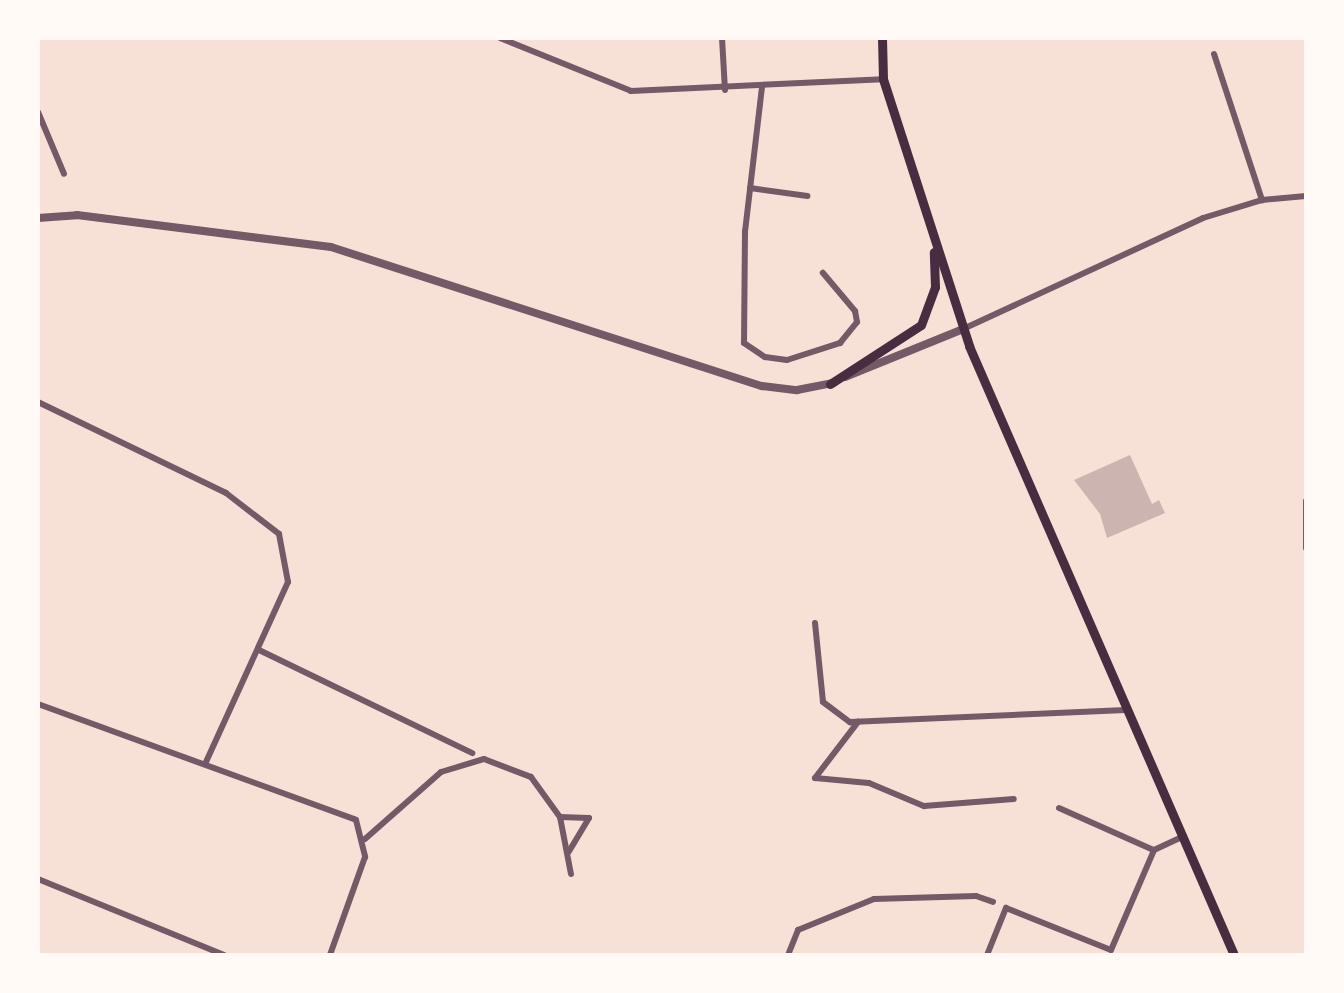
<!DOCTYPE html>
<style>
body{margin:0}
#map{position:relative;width:1344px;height:993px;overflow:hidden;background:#f7e1d7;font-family:Helvetica,sans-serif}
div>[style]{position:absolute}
.building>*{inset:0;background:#ccb4b1}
.minor>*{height:6px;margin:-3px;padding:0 3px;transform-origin:3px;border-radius:3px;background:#755966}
.tertiary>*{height:8px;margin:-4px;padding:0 4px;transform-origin:4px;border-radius:4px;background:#755966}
.secondary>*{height:9px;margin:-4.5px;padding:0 4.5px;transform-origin:4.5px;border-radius:4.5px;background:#4a2c40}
span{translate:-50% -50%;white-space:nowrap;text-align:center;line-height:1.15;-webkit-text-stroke:6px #fffaf5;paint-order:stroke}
.frame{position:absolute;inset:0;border:40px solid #fffaf5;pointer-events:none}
</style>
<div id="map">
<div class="building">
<i style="clip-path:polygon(1130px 455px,1152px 504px,1159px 500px,1165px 513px,1107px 538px,1100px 514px,1074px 480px)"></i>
</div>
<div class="minor">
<i style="left:500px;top:38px;width:141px;rotate:22deg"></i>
<i style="left:631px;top:91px;width:252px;rotate:-2.7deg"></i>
<i style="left:722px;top:38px;width:52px;rotate:86.7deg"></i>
<i style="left:1214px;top:54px;width:154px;rotate:71.8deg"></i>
<i style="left:762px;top:87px;width:145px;rotate:96.7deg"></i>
<i style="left:745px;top:231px;width:112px;rotate:90.5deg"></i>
<i style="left:744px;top:343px;width:25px;rotate:34deg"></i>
<i style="left:765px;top:357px;width:22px;rotate:8deg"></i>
<i style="left:787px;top:360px;width:56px;rotate:-17.8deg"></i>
<i style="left:840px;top:343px;width:27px;rotate:-51deg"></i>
<i style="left:857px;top:322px;width:11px;rotate:-100deg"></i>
<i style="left:855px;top:311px;width:50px;rotate:-130.1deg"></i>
<i style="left:38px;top:112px;width:67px;rotate:67.2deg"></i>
<i style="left:750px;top:188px;width:58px;rotate:8deg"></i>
<i style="left:963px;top:329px;width:264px;rotate:-24.8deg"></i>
<i style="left:1203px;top:218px;width:62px;rotate:-17deg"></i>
<i style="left:1262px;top:200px;width:44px;rotate:-5.2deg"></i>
<i style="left:38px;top:402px;width:209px;rotate:25.8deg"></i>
<i style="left:226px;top:493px;width:67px;rotate:37.7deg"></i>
<i style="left:279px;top:534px;width:49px;rotate:79.4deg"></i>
<i style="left:288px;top:582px;width:200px;rotate:114.5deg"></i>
<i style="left:1306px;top:501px;width:47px;rotate:90deg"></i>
<i style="left:815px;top:623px;width:79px;rotate:84.2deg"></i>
<i style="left:823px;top:702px;width:34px;rotate:37deg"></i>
<i style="left:850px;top:722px;width:276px;rotate:-2.5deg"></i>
<i style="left:259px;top:650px;width:237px;rotate:25.8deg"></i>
<i style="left:38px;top:704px;width:338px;rotate:20deg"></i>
<i style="left:356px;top:820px;width:38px;rotate:76deg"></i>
<i style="left:365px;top:857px;width:104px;rotate:109.7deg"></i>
<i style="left:815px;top:778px;width:54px;rotate:5.3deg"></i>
<i style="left:869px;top:783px;width:60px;rotate:22.7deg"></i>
<i style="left:924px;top:806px;width:90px;rotate:-4.4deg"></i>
<i style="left:815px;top:778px;width:71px;rotate:-52.5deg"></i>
<i style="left:1059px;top:808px;width:104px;rotate:23.9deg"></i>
<i style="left:560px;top:817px;width:29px;rotate:2deg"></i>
<i style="left:589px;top:818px;width:39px;rotate:121deg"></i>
<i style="left:365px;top:839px;width:101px;rotate:-41.4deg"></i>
<i style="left:441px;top:772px;width:45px;rotate:-16.8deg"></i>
<i style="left:484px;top:759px;width:50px;rotate:21deg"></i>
<i style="left:531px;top:777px;width:49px;rotate:54.1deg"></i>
<i style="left:560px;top:817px;width:58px;rotate:79.1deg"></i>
<i style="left:38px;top:879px;width:201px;rotate:22.2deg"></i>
<i style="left:788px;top:955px;width:27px;rotate:-68deg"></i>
<i style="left:798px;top:930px;width:82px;rotate:-22.2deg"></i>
<i style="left:874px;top:899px;width:102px;rotate:-1.7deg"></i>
<i style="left:976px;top:896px;width:18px;rotate:19deg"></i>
<i style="left:987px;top:955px;width:51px;rotate:-68deg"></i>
<i style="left:1006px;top:908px;width:113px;rotate:21.8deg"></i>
<i style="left:1111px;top:950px;width:109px;rotate:-66.7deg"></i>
<i style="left:1154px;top:850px;width:29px;rotate:-25deg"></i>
</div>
<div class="tertiary">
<i style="left:38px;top:218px;width:39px;rotate:-4deg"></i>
<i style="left:77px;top:215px;width:256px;rotate:7.2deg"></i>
<i style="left:331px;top:247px;width:453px;rotate:17.9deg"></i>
<i style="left:762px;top:386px;width:35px;rotate:7deg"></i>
<i style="left:797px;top:390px;width:37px;rotate:-11deg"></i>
<i style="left:845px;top:377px;width:127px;rotate:-22.1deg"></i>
</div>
<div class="secondary">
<i style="left:882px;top:38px;width:41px;rotate:88.6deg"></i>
<i style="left:883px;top:79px;width:281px;rotate:72.1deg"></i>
<i style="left:969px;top:346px;width:664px;rotate:66.48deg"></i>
<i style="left:830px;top:384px;width:108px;rotate:-33deg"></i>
<i style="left:921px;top:325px;width:40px;rotate:-69.8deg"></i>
<i style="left:935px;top:287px;width:35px;rotate:-92deg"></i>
</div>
<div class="frame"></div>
</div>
